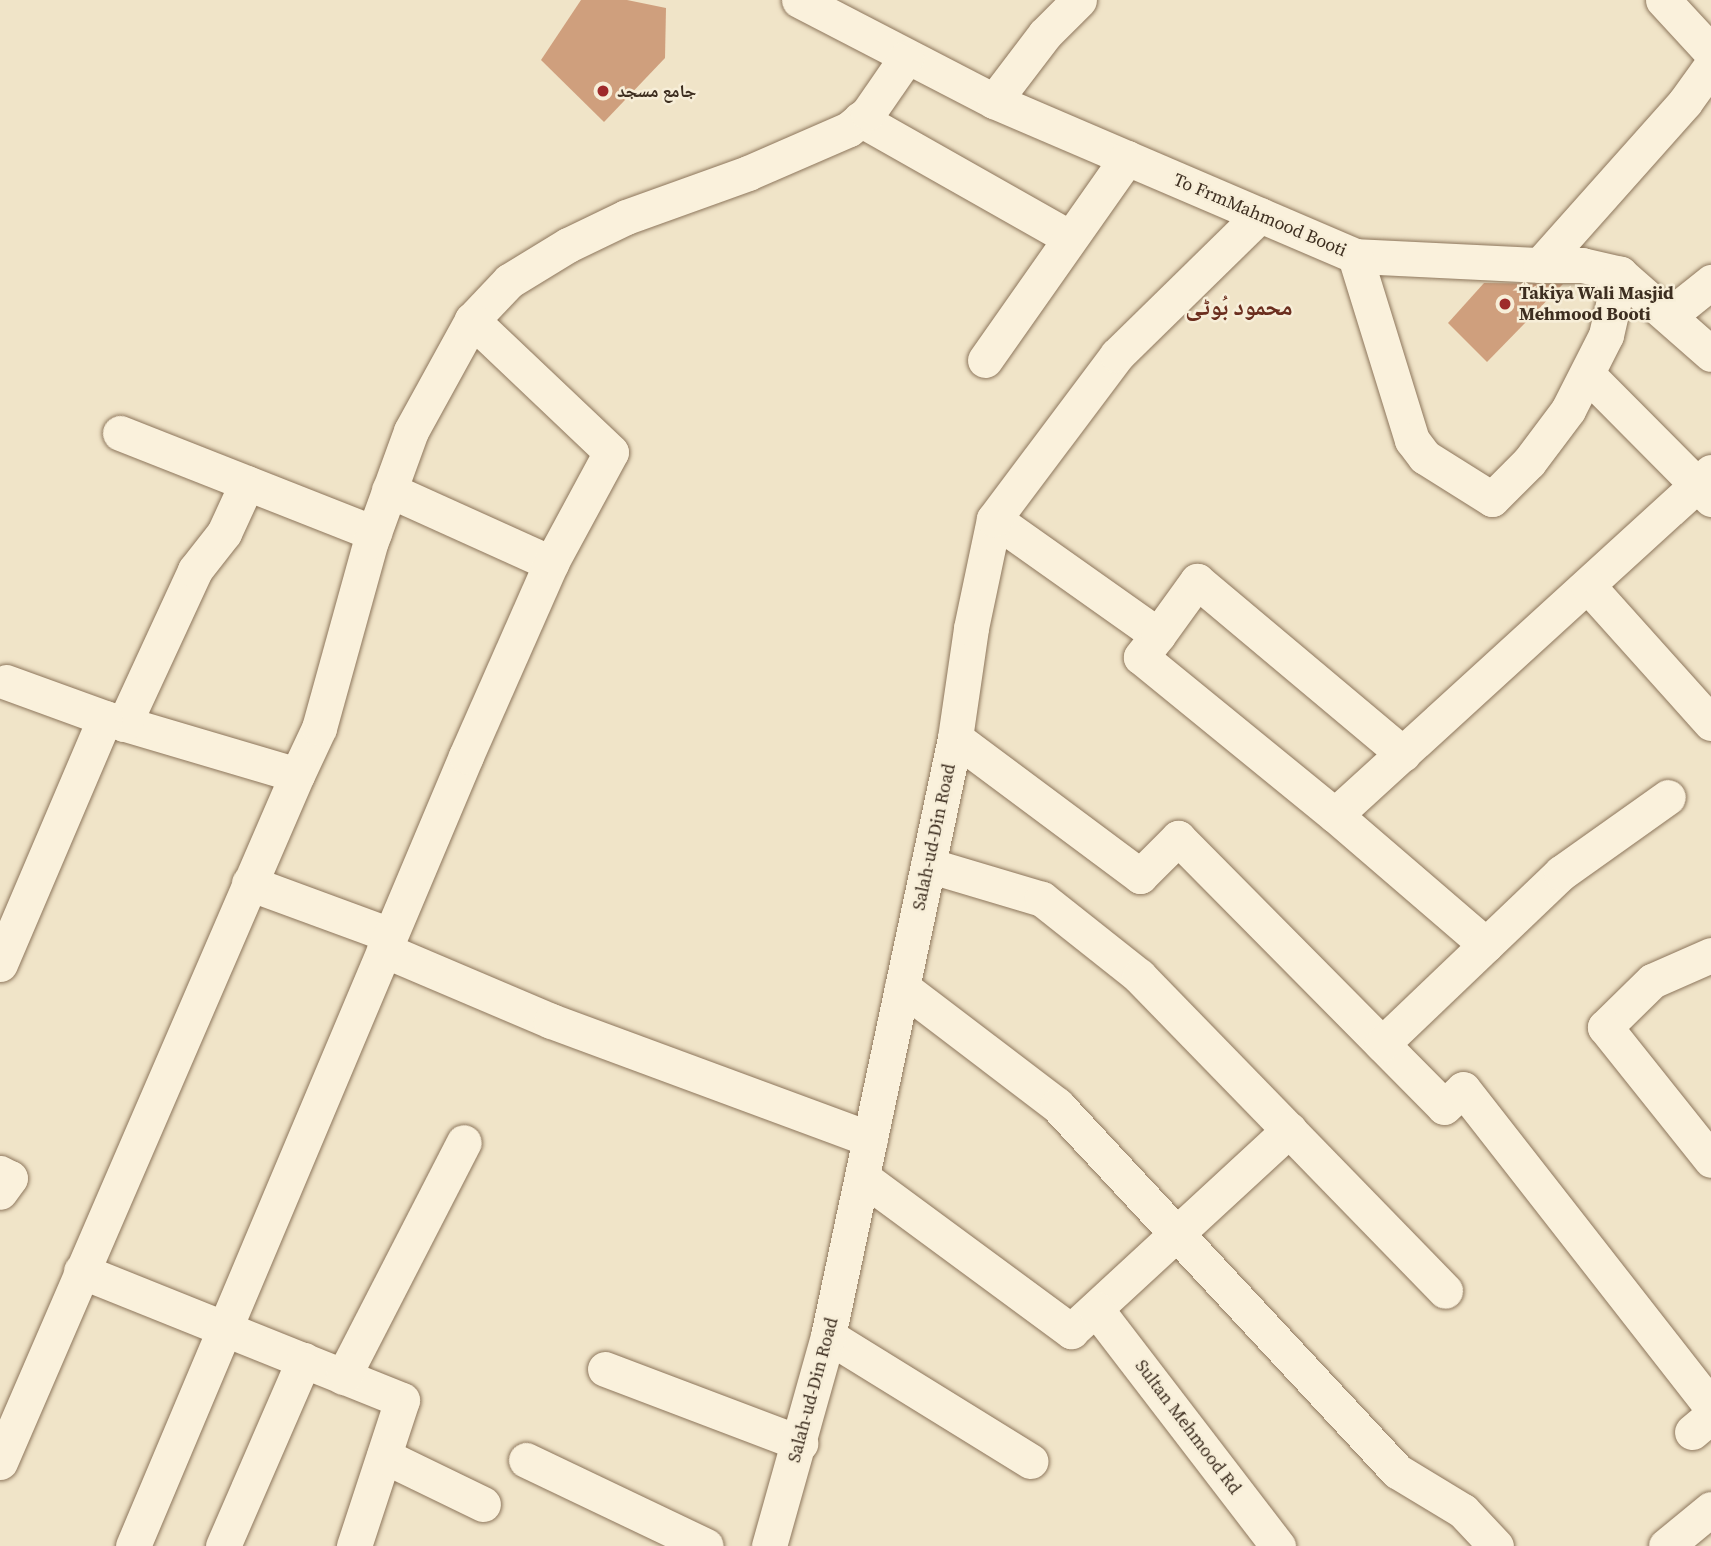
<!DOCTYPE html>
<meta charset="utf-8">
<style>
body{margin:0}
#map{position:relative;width:1711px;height:1546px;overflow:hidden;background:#f0e4c8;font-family:"Source Serif 4","Noto Naskh Arabic",serif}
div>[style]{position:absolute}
.building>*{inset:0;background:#cf9f7d}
.roads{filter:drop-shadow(0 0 2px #8d765c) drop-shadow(0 0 2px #8d765c)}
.minor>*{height:35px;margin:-17.5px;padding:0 17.5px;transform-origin:17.5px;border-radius:17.5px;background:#faf1dc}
.dots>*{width:19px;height:19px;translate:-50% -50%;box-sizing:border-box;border:4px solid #f7eed8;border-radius:50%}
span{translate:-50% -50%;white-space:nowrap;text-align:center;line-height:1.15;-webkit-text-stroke:5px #f7eed8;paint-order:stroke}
.poi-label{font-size:18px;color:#3d2e20;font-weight:700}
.left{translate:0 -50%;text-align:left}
.street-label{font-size:18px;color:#3d2e20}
.district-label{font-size:24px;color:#6b2e1e;font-weight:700}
</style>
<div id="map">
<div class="building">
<i style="clip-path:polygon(581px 0,627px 0,666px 8px,665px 58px,604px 122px,541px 60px)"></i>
<i style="clip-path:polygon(1484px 283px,1563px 284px,1487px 362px,1448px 323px)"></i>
</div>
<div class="roads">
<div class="minor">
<i style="left:799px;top:0;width:220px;rotate:27.4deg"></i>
<i style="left:994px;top:101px;width:393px;rotate:23.2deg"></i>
<i style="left:1355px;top:256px;width:185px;rotate:2.8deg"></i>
<i style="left:1540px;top:265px;width:218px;rotate:-48.3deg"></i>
<i style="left:1685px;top:102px;width:44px;rotate:-54.2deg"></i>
<i style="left:1663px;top:0;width:71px;rotate:47.3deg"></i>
<i style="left:994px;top:101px;width:84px;rotate:-52.7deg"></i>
<i style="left:1045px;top:34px;width:48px;rotate:-45deg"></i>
<i style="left:860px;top:119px;width:241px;rotate:29.5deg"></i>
<i style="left:1355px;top:256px;width:193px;rotate:72.8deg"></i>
<i style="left:1412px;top:440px;width:21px;rotate:53deg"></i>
<i style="left:1425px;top:457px;width:79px;rotate:32.1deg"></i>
<i style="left:1492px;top:499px;width:52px;rotate:-45deg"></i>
<i style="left:1529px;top:462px;width:65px;rotate:-53.1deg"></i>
<i style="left:1568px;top:410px;width:84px;rotate:-63.1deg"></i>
<i style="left:1606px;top:335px;width:63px;rotate:-77.1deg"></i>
<i style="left:1540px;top:265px;width:42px"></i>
<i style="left:1582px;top:265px;width:39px;rotate:13deg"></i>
<i style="left:1620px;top:274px;width:121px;rotate:41.3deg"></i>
<i style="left:1670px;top:315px;width:53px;rotate:-38.8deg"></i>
<i style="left:985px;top:360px;width:247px;rotate:-54.9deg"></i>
<i style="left:1588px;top:375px;width:175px;rotate:45.2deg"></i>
<i style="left:120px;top:433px;width:273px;rotate:21.5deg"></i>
<i style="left:389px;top:490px;width:178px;rotate:24.3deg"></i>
<i style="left:994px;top:519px;width:201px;rotate:35.3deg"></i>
<i style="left:1158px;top:635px;width:28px;rotate:128deg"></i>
<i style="left:1141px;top:657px;width:250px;rotate:39.2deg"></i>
<i style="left:1335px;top:815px;width:509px;rotate:-42.37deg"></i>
<i style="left:1588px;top:586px;width:184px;rotate:48.1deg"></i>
<i style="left:1158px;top:635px;width:67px;rotate:-54.2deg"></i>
<i style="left:1197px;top:581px;width:269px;rotate:40deg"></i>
<i style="left:105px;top:718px;width:200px;rotate:16.5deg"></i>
<i style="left:297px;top:775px;width:52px;rotate:-64.9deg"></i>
<i style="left:319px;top:728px;width:194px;rotate:-74.5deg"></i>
<i style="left:371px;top:541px;width:117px;rotate:-70deg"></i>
<i style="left:411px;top:431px;width:127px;rotate:-61.2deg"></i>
<i style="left:472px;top:320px;width:54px;rotate:-46.5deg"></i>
<i style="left:509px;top:281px;width:69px;rotate:-31.4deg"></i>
<i style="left:568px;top:245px;width:64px;rotate:-25.8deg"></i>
<i style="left:626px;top:217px;width:130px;rotate:-19.8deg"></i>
<i style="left:748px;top:173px;width:110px;rotate:-23.5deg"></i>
<i style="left:849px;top:129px;width:25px;rotate:-40deg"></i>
<i style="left:868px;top:113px;width:67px;rotate:-55.4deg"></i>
<i style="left:124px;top:724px;width:170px;rotate:-65.2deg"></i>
<i style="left:195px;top:570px;width:47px;rotate:-51.9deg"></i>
<i style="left:224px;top:533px;width:55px;rotate:-65.3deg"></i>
<i style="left:955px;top:738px;width:231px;rotate:36.7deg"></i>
<i style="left:1140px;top:876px;width:54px;rotate:-45deg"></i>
<i style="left:1178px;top:838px;width:378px;rotate:45.3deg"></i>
<i style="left:1444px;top:1107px;width:26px;rotate:-43deg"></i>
<i style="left:1463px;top:1089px;width:402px;rotate:52deg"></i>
<i style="left:1335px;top:815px;width:199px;rotate:40.7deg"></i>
<i style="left:928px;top:865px;width:119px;rotate:16.6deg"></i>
<i style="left:1042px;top:899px;width:124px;rotate:38.4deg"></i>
<i style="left:1139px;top:976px;width:439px;rotate:45.8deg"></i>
<i style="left:249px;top:883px;width:150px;rotate:20.2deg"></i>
<i style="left:384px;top:950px;width:181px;rotate:23deg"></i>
<i style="left:551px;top:1021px;width:340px;rotate:20.3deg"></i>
<i style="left:1711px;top:955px;width:64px;rotate:156.2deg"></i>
<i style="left:1652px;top:981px;width:66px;rotate:135.6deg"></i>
<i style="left:1605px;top:1027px;width:170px;rotate:51.4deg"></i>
<i style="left:0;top:964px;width:267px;rotate:-66.9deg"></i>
<i style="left:105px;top:718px;width:105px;rotate:-160deg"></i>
<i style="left:902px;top:987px;width:195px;rotate:37.3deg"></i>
<i style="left:1057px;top:1105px;width:500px;rotate:47.1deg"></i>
<i style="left:1397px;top:1471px;width:77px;rotate:31.2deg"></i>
<i style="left:1463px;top:1511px;width:48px;rotate:46.7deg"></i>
<i style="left:1382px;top:1044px;width:248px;rotate:-43.7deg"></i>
<i style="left:1561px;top:873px;width:131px;rotate:-35.4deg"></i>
<i style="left:0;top:1173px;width:11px;rotate:27deg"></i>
<i style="left:10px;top:1178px;width:17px;rotate:126deg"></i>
<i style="left:862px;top:1177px;width:260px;rotate:36.4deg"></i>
<i style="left:1071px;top:1331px;width:297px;rotate:-42.7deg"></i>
<i style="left:81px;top:1271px;width:346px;rotate:21.9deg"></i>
<i style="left:402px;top:1400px;width:154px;rotate:108.2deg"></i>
<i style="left:1096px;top:1309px;width:299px;rotate:52.5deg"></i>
<i style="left:828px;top:1336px;width:238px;rotate:31.7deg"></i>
<i style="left:605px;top:1369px;width:209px;rotate:20.8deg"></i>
<i style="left:343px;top:1377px;width:264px;rotate:-62.8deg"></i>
<i style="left:1692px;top:1432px;width:25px;rotate:-40deg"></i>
<i style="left:384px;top:1456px;width:110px;rotate:25.9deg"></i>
<i style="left:526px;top:1460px;width:199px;rotate:25.5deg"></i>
<i style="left:0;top:1462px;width:748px;rotate:-66.62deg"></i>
<i style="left:133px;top:1546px;width:857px;rotate:-67.14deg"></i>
<i style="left:466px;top:756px;width:211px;rotate:-66.2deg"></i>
<i style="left:551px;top:563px;width:126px;rotate:-61.6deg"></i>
<i style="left:611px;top:452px;width:192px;rotate:-136.5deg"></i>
<i style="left:223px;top:1546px;width:203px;rotate:-66.5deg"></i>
<i style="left:769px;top:1546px;width:218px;rotate:-74.3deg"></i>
<i style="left:828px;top:1336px;width:611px;rotate:-78.01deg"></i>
<i style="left:955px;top:738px;width:111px;rotate:-81.7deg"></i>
<i style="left:971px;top:628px;width:111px;rotate:-78.1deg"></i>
<i style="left:994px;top:519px;width:205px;rotate:-53.1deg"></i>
<i style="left:1117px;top:355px;width:200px;rotate:-44.4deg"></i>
<i style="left:1666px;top:1546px;width:58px;rotate:-39.4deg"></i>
</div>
</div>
<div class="dots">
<i style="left:603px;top:91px;background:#9e2a2b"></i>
<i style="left:1505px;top:304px;background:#9e2a2b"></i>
</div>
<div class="poi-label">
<span class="left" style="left:617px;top:91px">جامع مسجد</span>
<span class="left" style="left:1519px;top:304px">Takiya Wali Masjid<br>Mehmood Booti</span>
</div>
<div class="street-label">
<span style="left:1260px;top:215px;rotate:23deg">To FrmMahmood Booti</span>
<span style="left:934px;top:837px;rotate:-78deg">Salah-ud-Din Road</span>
<span style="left:813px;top:1390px;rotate:-75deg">Salah-ud-Din Road</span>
<span style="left:1188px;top:1427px;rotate:53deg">Sultan Mehmood Rd</span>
</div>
<div class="district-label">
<span style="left:1239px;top:307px">محمود بُوٹی</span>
</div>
</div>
